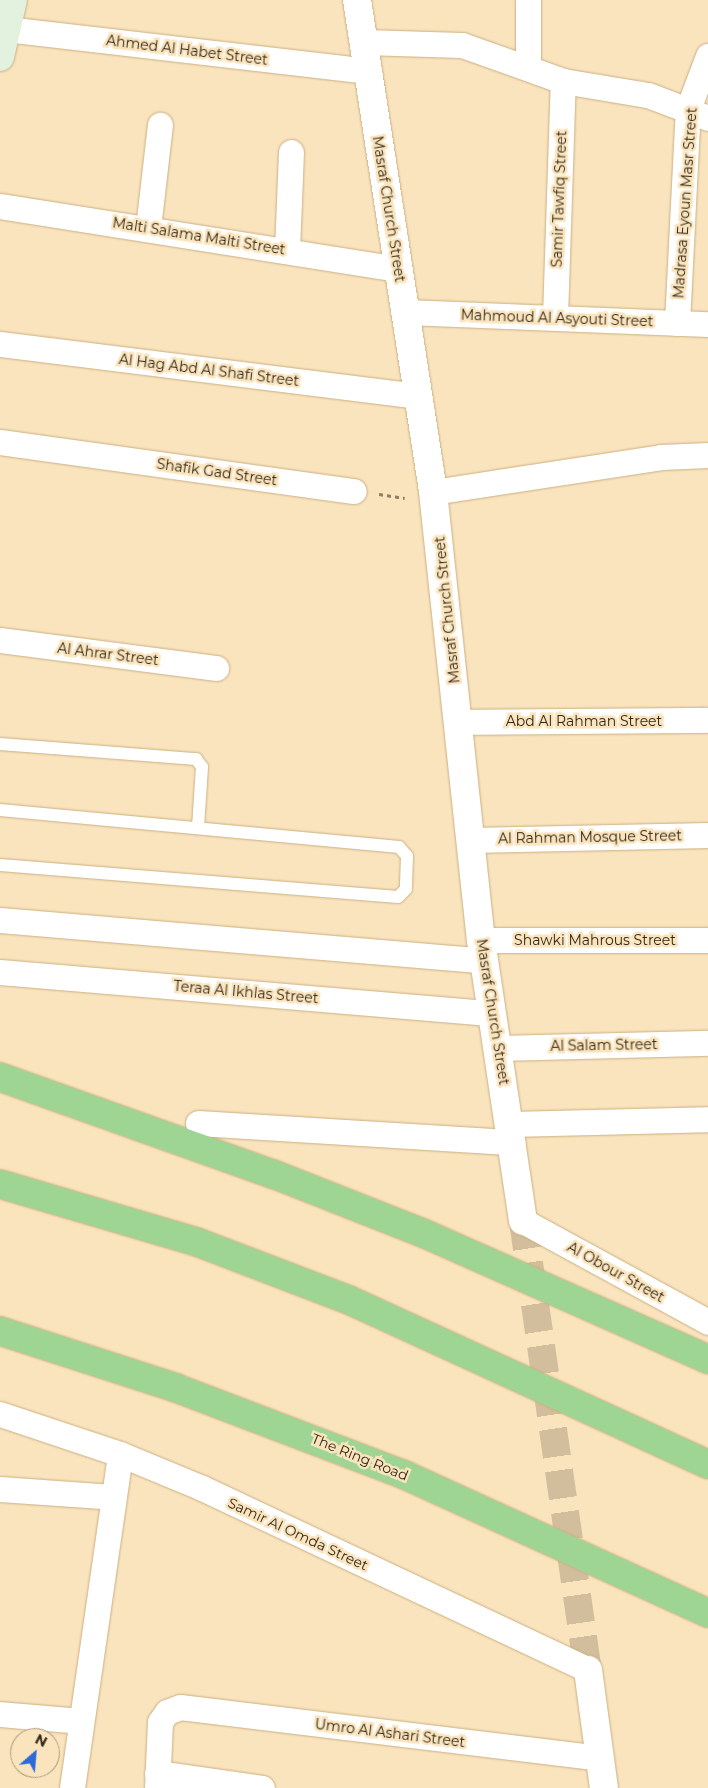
<!DOCTYPE html>
<style>
body{margin:0}
#map{position:relative;width:708px;height:1788px;overflow:hidden;background:#fae4be;font-family:Montserrat,sans-serif}
div>[style]{position:absolute}
.tertiary-tunnel>*{height:28px;margin-top:-14px;transform-origin:0;background:repeating-linear-gradient(90deg,#d2be9c 0 28px,transparent 0 42px)}
.path>*{height:3px;margin-top:-1.5px;transform-origin:0;background:repeating-linear-gradient(90deg,#8f7f63 0 4px,transparent 0 8px)}
.roads{filter:drop-shadow(0 0 1px #cbb082) drop-shadow(0 0 1px #cbb082)}
.service>*{height:12px;margin:-6px;padding:0 6px;transform-origin:6px;border-radius:6px;background:#fff}
.minor>*{height:25px;margin:-12.5px;padding:0 12.5px;transform-origin:12.5px;border-radius:12.5px;background:#fff}
.tertiary>*{height:28px;margin:-14px;padding:0 14px;transform-origin:14px;border-radius:14px;background:#fff}
.secondary>*{height:28px;margin:-14px;padding:0 14px;transform-origin:14px;border-radius:14px;background:#e2f2df}
.motorway>*{height:28px;margin:-14px;padding:0 14px;transform-origin:14px;border-radius:14px;background:#9ed595}
span{translate:-50% -50%;white-space:nowrap;text-align:center;line-height:1.15;-webkit-text-stroke:5px #fae4be;paint-order:stroke}
.street-label{font-size:14px;color:#322715}
.north{position:absolute;left:10px;top:1728px;width:50px;height:50px;box-sizing:border-box;background:#fae4be;border:1px solid #aa987a;border-radius:50%;rotate:27deg;font-size:14px;font-weight:700;line-height:20px;text-align:center;color:#322715}
.north::after{content:'';display:block;margin:auto;width:18px;height:22px;background:#2c6ad7;clip-path:polygon(50% 0,100% 100%,50% 72%,0 100%)}
</style>
<div id="map">
<div class="tertiary-tunnel">
<i style="left:523px;top:1221px;width:454px;rotate:81.8deg"></i>
</div>
<div class="path">
<i style="left:379px;top:494px;width:26px;rotate:9deg"></i>
</div>
<div class="roads">
<div class="service">
<i style="left:0;top:744px;width:197px;rotate:4.4deg"></i>
<i style="left:196px;top:759px;width:10px;rotate:53deg"></i>
<i style="left:202px;top:767px;width:61px;rotate:93.8deg"></i>
<i style="left:0;top:810px;width:401px;rotate:5.3deg"></i>
<i style="left:399px;top:847px;width:12px;rotate:48deg"></i>
<i style="left:407px;top:856px;width:33px;rotate:92deg"></i>
<i style="left:406px;top:889px;width:11px;rotate:135deg"></i>
<i style="left:398px;top:897px;width:399px;rotate:-175.4deg"></i>
</div>
<div class="minor">
<i style="left:6px;top:29px;width:363px;rotate:6.6deg"></i>
<i style="left:363px;top:42px;width:99px;rotate:1.7deg"></i>
<i style="left:462px;top:45px;width:107px;rotate:19.6deg"></i>
<i style="left:563px;top:81px;width:86px;rotate:9.4deg"></i>
<i style="left:648px;top:95px;width:64px;rotate:21deg"></i>
<i style="left:528px;top:65px;width:65px;rotate:-90deg"></i>
<i style="left:0;top:206px;width:404px;rotate:9deg"></i>
<i style="left:148px;top:228px;width:104px;rotate:-83.4deg"></i>
<i style="left:287px;top:251px;width:99px;rotate:-87.7deg"></i>
<i style="left:406px;top:312px;width:302px;rotate:2.3deg"></i>
<i style="left:555px;top:317px;width:236px;rotate:-88.1deg"></i>
<i style="left:677px;top:323px;width:214px;rotate:-87.1deg"></i>
<i style="left:688px;top:109px;width:57px;rotate:-69.3deg"></i>
<i style="left:0;top:344px;width:422px;rotate:7.1deg"></i>
<i style="left:0;top:442px;width:357px;rotate:7.9deg"></i>
<i style="left:433px;top:492px;width:231px;rotate:-8.7deg"></i>
<i style="left:661px;top:457px;width:47px;rotate:-2.4deg"></i>
<i style="left:0;top:640px;width:218px;rotate:7.4deg"></i>
<i style="left:459px;top:722px;width:249px;rotate:-0.5deg"></i>
<i style="left:472px;top:840px;width:236px;rotate:-1.2deg"></i>
<i style="left:0;top:920px;width:486px;rotate:4.8deg"></i>
<i style="left:481px;top:940px;width:227px"></i>
<i style="left:0;top:972px;width:494px;rotate:4.8deg"></i>
<i style="left:500px;top:1048px;width:208px;rotate:-1.4deg"></i>
<i style="left:198px;top:1123px;width:315px;rotate:3.5deg"></i>
<i style="left:510px;top:1124px;width:198px;rotate:-1.4deg"></i>
<i style="left:523px;top:1221px;width:211px;rotate:28.6deg"></i>
<i style="left:0;top:1414px;width:126px;rotate:18.4deg"></i>
<i style="left:120px;top:1454px;width:89px;rotate:22.5deg"></i>
<i style="left:202px;top:1488px;width:427px;rotate:25.2deg"></i>
<i style="left:0;top:1489px;width:113px;rotate:4deg"></i>
<i style="left:0;top:1714px;width:81px;rotate:4.9deg"></i>
<i style="left:157px;top:1773px;width:106px;rotate:8.1deg"></i>
<i style="left:72px;top:1788px;width:337px;rotate:-81.8deg"></i>
<i style="left:157px;top:1788px;width:66px;rotate:-87.4deg"></i>
<i style="left:160px;top:1722px;width:12px;rotate:-55deg"></i>
<i style="left:167px;top:1712px;width:14px;rotate:-21deg"></i>
<i style="left:180px;top:1707px;width:423px;rotate:6.9deg"></i>
</div>
<div class="tertiary">
<i style="left:357px;top:0;width:498px;rotate:81.2deg"></i>
<i style="left:433px;top:492px;width:451px;rotate:83.9deg"></i>
<i style="left:481px;top:940px;width:284px;rotate:81.5deg"></i>
<i style="left:588px;top:1670px;width:119px;rotate:82.3deg"></i>
</div>
<div class="secondary">
<i style="left:0;top:57px;width:58px;rotate:-77.2deg"></i>
</div>
<div class="motorway">
<i style="left:0;top:1077px;width:290px;rotate:19.6deg"></i>
<i style="left:273px;top:1174px;width:161px;rotate:21.5deg"></i>
<i style="left:423px;top:1233px;width:312px;rotate:23.9deg"></i>
<i style="left:0;top:1184px;width:205px;rotate:16.4deg"></i>
<i style="left:197px;top:1242px;width:163px;rotate:20.9deg"></i>
<i style="left:349px;top:1300px;width:395px;rotate:24.6deg"></i>
<i style="left:0;top:1331px;width:185px;rotate:17.9deg"></i>
<i style="left:176px;top:1388px;width:245px;rotate:20.8deg"></i>
<i style="left:405px;top:1475px;width:333px;rotate:24.5deg"></i>
</div>
</div>
<div class="street-label">
<span style="left:187px;top:50px;rotate:7deg">Ahmed Al Habet Street</span>
<span style="left:559px;top:199px;rotate:-88deg">Samir Tawfiq Street</span>
<span style="left:685px;top:203px;rotate:-86deg">Madrasa Eyoun Masr Street</span>
<span style="left:389px;top:209px;rotate:81deg">Masraf Church Street</span>
<span style="left:199px;top:236px;rotate:9deg">Malti Salama Malti Street</span>
<span style="left:557px;top:318px;rotate:2deg">Mahmoud Al Asyouti Street</span>
<span style="left:209px;top:370px;rotate:7deg">Al Hag Abd Al Shafi Street</span>
<span style="left:217px;top:472px;rotate:8deg">Shafik Gad Street</span>
<span style="left:447px;top:610px;rotate:-96deg">Masraf Church Street</span>
<span style="left:108px;top:654px;rotate:7deg">Al Ahrar Street</span>
<span style="left:584px;top:721px">Abd Al Rahman Street</span>
<span style="left:590px;top:837px;rotate:-1deg">Al Rahman Mosque Street</span>
<span style="left:595px;top:940px">Shawki Mahrous Street</span>
<span style="left:246px;top:992px;rotate:5deg">Teraa Al Ikhlas Street</span>
<span style="left:493px;top:1012px;rotate:81deg">Masraf Church Street</span>
<span style="left:604px;top:1045px;rotate:-1deg">Al Salam Street</span>
<span style="left:616px;top:1272px;rotate:29deg">Al Obour Street</span>
<span style="left:360px;top:1457px;rotate:22deg">The Ring Road</span>
<span style="left:298px;top:1534px;rotate:25deg">Samir Al Omda Street</span>
<span style="left:390px;top:1733px;rotate:7deg">Umro Al Ashari Street</span>
</div>
<div class="north">N</div>
</div>
